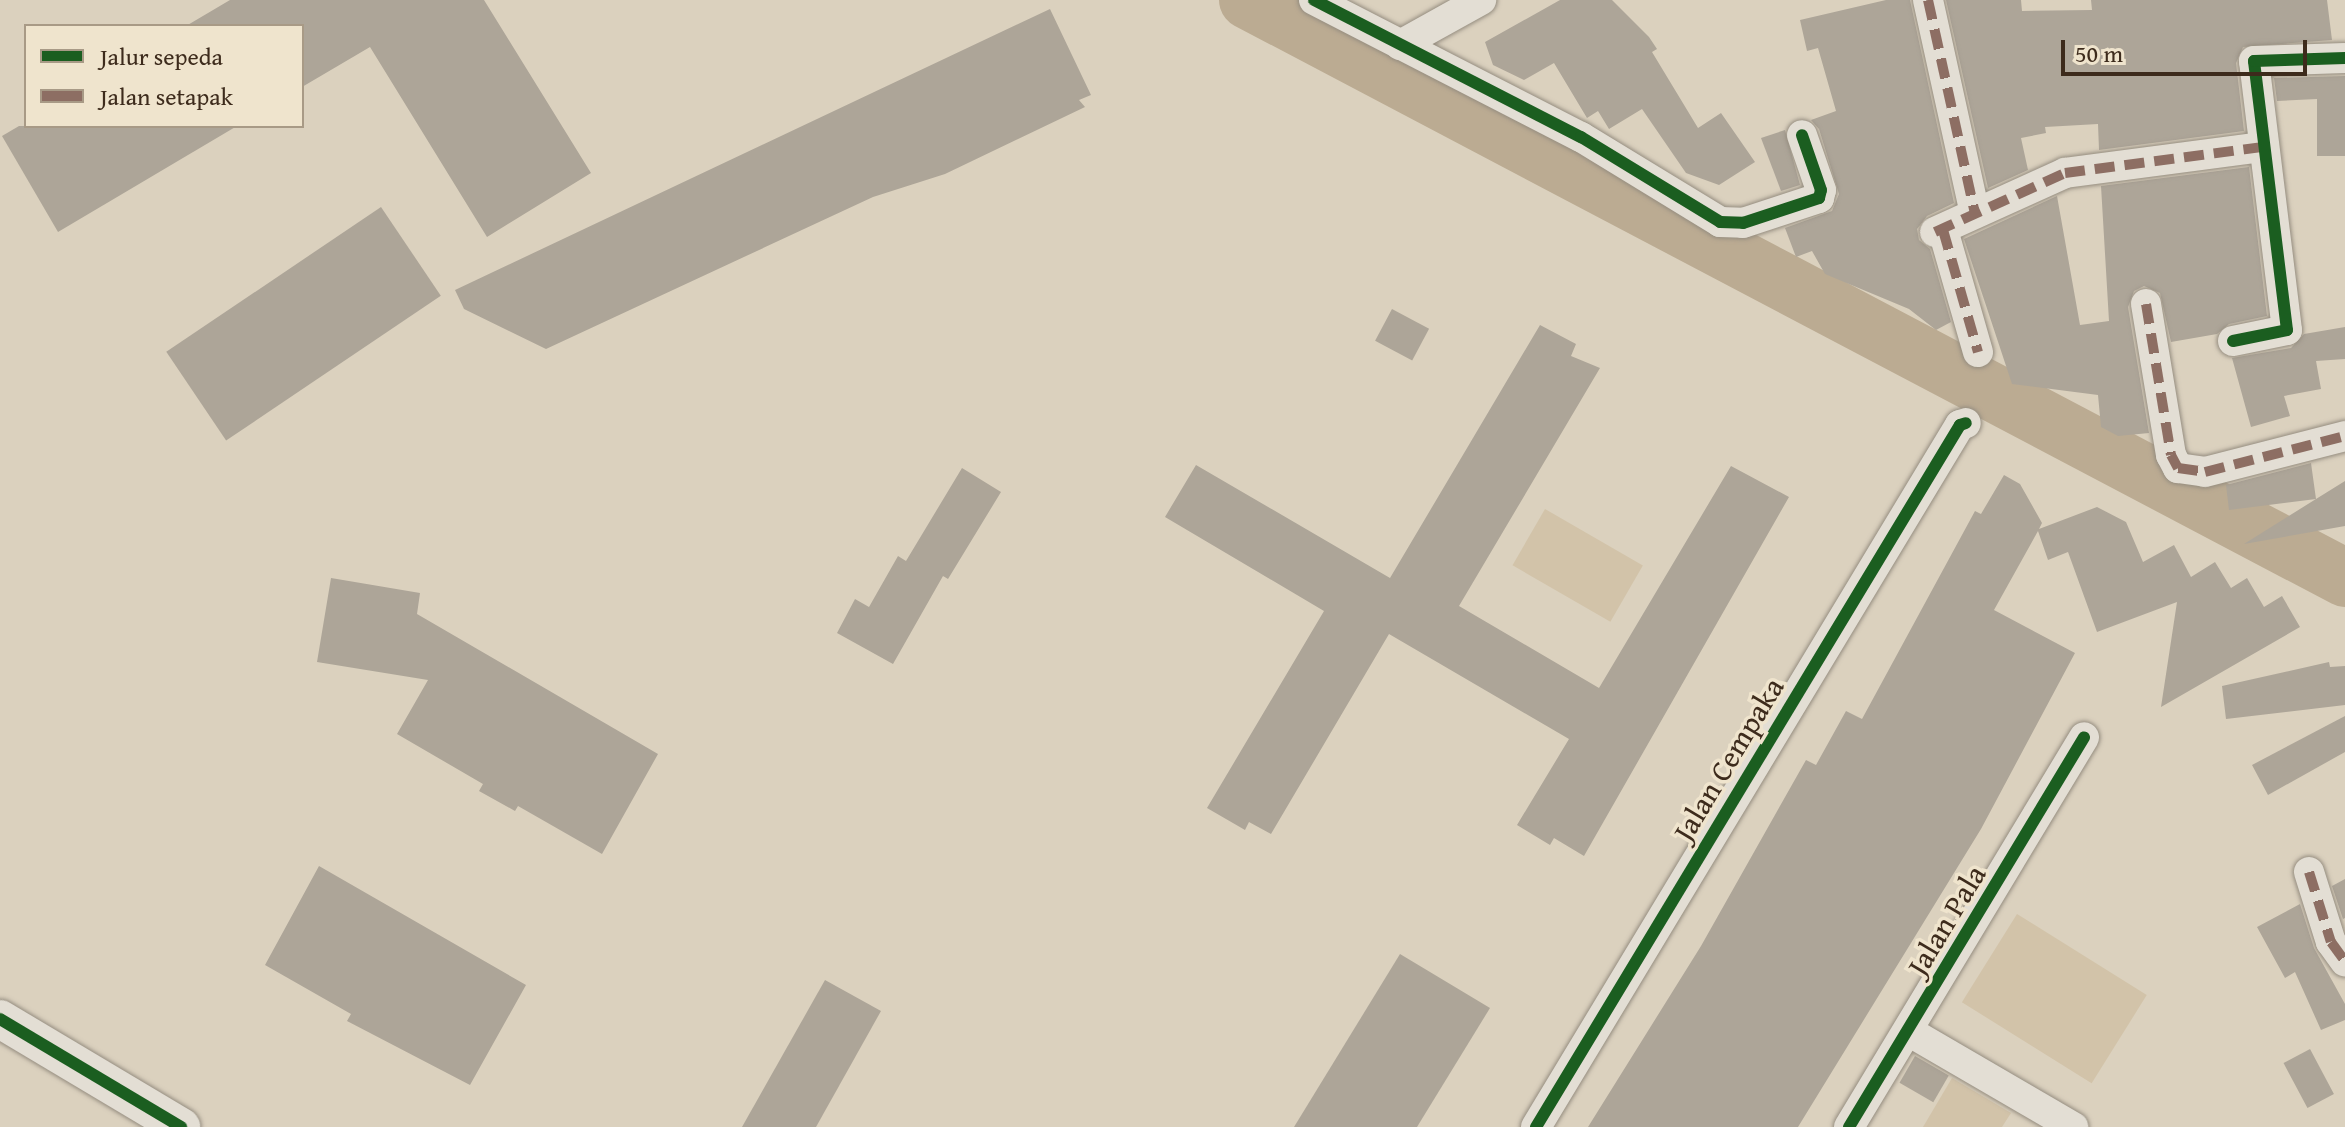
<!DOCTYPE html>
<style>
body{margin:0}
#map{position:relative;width:2345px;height:1127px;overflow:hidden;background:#dbd1be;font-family:"Gentium Book Plus",serif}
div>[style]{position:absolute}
.green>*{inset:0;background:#d2c3a9;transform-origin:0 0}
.river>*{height:58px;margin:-29px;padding:0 29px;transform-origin:29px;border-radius:29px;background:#bbab92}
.building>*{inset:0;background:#ada598;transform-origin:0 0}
.roads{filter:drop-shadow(0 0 2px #958d80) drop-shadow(0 0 2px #958d80)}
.minor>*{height:30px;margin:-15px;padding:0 15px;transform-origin:15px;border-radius:15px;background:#e3ded4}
.tertiary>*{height:38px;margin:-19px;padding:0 19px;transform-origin:19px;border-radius:19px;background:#e3ded4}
.quiet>*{height:10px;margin-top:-5px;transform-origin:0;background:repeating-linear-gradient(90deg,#8d6e63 0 20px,transparent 0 30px)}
.cycleway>*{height:12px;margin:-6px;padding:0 6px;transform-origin:6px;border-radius:6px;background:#1b5e20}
span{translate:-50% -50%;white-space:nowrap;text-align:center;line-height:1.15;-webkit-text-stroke:7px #efe4cd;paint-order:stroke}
.street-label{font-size:30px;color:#3d2b1c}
.legend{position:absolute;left:24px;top:24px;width:280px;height:104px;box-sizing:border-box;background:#efe4cd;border:2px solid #a89a86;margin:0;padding:10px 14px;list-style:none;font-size:24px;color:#3d2b1c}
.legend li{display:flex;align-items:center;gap:16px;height:40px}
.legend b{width:40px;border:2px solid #a89a86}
.scale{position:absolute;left:2061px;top:40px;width:246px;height:36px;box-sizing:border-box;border:4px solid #3d2b1c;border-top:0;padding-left:10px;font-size:24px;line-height:28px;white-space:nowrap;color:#3d2b1c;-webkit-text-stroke:6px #efe4cd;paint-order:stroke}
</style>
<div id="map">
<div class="green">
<i style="left:1545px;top:509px;width:113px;height:65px;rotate:30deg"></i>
<i style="left:2017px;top:914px;width:153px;height:104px;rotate:32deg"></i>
<i style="clip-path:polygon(1952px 1078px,2011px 1113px,2002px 1127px,1923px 1127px)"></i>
</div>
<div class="river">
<i style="left:1248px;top:0;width:1240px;rotate:27.78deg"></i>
</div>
<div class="building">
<i style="clip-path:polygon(230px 0,484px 0,591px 173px,487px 237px,370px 47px,302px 87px,302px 26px,186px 26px)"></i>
<i style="clip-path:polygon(1560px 0,1612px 0,1649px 37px,1657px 49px,1652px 52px,1698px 128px,1721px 113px,1755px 162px,1719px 185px,1686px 173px,1642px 109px,1609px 129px,1598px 111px,1587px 118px,1554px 63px,1524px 80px,1493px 65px,1485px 42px)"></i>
<i style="clip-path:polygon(1886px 0,1910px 0,1954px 203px,1927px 216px,1917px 229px,1919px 240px,1930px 249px,1951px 322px,1936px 330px,1909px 309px,1825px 274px,1812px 251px,1796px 257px,1785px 228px,1832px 211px,1839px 194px,1819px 129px,1811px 120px,1836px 111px,1818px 48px,1807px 51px,1800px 20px)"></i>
<i style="clip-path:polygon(1946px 0,2021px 0,2022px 11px,2092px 10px,2091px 0,2327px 0,2332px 40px,2243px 47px,2236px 63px,2244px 131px,2099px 150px,2098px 124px,2045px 127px,2046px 133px,2021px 138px,2028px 170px,1988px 188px)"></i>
<i style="clip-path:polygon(1050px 9px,1091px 95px,1079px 100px,1085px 107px,945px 174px,873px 197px,546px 349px,464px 309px,455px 290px)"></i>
<i style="clip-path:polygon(2345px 76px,2345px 156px,2317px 156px,2317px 99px,2277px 101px,2274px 78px)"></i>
<i style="clip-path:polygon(19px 126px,237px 126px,58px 232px,2px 136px)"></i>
<i style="clip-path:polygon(1785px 130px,1800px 185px,1781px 191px,1761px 138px)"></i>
<i style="clip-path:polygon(2249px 167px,2267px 316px,2229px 324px,2217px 334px,2171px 342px,2160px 293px,2144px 286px,2134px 291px,2128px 307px,2149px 433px,2118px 436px,2101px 427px,2098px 395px,2012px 384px,1964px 239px,2057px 196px,2080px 325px,2109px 321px,2101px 186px)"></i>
<i style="left:381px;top:207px;width:107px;height:259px;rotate:56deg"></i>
<i style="left:1392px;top:309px;width:42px;height:36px;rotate:28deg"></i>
<i style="clip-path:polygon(1540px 325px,1576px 344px,1571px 356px,1600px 368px,1459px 606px,1599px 688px,1731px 466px,1789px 497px,1584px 856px,1554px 838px,1550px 845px,1517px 825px,1569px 739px,1389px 634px,1271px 834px,1249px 822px,1245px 830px,1207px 808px,1324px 611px,1165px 517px,1196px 465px,1390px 578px)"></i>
<i style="clip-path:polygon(2345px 327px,2345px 359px,2316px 361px,2321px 389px,2284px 396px,2290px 416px,2251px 427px,2232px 358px,2291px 348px,2304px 334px)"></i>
<i style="clip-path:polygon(2311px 463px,2316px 499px,2345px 481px,2345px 526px,2244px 544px,2316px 499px,2229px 510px,2226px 485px)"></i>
<i style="clip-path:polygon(962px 468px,1001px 492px,948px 579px,943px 576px,893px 664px,837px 633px,855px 599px,869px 607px,898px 556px,906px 561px)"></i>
<i style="clip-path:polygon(2004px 475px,2020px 484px,2042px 523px,2039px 529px,2097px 507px,2126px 522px,2143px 562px,2174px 545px,2191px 577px,2215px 562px,2231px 588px,2247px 578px,2264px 607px,2282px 596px,2300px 627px,2161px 707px,2177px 602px,2097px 632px,2068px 552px,2048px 560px,2038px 531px,1994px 610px,2075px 653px,1981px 829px,1798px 1127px,1588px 1127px,1701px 946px,1806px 760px,1816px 765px,1846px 711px,1862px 719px,1975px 511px,1981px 514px)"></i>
<i style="clip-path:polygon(331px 578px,420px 593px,417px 614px,658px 754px,602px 854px,518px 806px,515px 811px,479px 791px,483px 784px,397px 734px,428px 680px,317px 662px)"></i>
<i style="clip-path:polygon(2329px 662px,2330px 667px,2345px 666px,2345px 705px,2226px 719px,2222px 686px)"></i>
<i style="clip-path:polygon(2345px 716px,2345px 752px,2268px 795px,2252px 765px)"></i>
<i style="clip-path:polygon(319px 866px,526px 985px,470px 1085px,347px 1021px,351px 1014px,265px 965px)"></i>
<i style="clip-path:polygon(2345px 879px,2345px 918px,2343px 919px,2332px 886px)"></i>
<i style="clip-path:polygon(2300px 904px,2314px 948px,2345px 1004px,2345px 1020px,2321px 1030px,2295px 972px,2285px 978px,2257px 927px)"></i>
<i style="clip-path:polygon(1400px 954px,1490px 1008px,1417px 1127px,1294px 1127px)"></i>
<i style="clip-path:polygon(825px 980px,881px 1011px,816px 1127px,742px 1127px)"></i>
<i style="left:2310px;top:1049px;width:51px;height:30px;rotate:62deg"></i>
<i style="left:1915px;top:1056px;width:39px;height:31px;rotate:30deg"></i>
</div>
<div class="roads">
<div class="minor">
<i style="left:1314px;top:0;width:300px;rotate:27.2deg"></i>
<i style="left:1581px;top:137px;width:163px;rotate:31.4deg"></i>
<i style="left:1720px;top:222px;width:23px;rotate:2deg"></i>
<i style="left:1743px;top:223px;width:80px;rotate:-18.2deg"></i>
<i style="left:1819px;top:198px;width:8px;rotate:-76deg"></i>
<i style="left:1821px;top:190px;width:58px;rotate:-109.1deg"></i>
<i style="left:1928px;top:0;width:218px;rotate:77.6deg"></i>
<i style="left:1400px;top:45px;width:93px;rotate:-29.1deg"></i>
<i style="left:1943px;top:230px;width:127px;rotate:74deg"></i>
<i style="left:1935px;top:232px;width:143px;rotate:-24.4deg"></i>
<i style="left:2065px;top:173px;width:200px;rotate:-7.5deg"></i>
<i style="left:2146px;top:304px;width:153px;rotate:80.6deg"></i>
<i style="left:2171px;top:455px;width:15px;rotate:62deg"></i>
<i style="left:2178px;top:468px;width:27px;rotate:8deg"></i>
<i style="left:2205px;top:472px;width:145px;rotate:-14.4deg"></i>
<i style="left:2233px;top:341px;width:55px;rotate:-11.5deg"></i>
<i style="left:2287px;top:330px;width:271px;rotate:-97deg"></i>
<i style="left:2254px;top:61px;width:91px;rotate:-1.9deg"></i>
<i style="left:2309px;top:872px;width:73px;rotate:72.6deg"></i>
<i style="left:2331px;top:942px;width:24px;rotate:54deg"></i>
<i style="left:1910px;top:1032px;width:189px;rotate:30.2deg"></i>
<i style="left:1536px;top:1127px;width:820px;rotate:-58.87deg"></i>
<i style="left:1960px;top:425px;width:6px;rotate:-18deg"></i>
<i style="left:1849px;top:1127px;width:455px;rotate:-58.9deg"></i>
</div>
<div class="tertiary">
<i style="left:0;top:1019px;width:211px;rotate:30.8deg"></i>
</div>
</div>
<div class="quiet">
<i style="left:1928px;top:0;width:218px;rotate:77.6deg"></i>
<i style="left:1943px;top:230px;width:127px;rotate:74deg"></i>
<i style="left:1935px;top:232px;width:143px;rotate:-24.4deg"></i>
<i style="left:2065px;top:173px;width:200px;rotate:-7.5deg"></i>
<i style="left:2146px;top:304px;width:153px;rotate:80.6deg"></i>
<i style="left:2171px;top:455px;width:15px;rotate:62deg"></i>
<i style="left:2178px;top:468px;width:27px;rotate:8deg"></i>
<i style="left:2205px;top:472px;width:145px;rotate:-14.4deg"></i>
<i style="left:2309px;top:872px;width:73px;rotate:72.6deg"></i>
<i style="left:2331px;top:942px;width:24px;rotate:54deg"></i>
</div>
<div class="cycleway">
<i style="left:1314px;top:0;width:300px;rotate:27.2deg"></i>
<i style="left:1581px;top:137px;width:163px;rotate:31.4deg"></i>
<i style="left:1720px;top:222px;width:23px;rotate:2deg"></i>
<i style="left:1743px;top:223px;width:80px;rotate:-18.2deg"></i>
<i style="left:1819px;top:198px;width:8px;rotate:-76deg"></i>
<i style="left:1821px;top:190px;width:58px;rotate:-109.1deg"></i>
<i style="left:2233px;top:341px;width:55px;rotate:-11.5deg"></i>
<i style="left:2287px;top:330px;width:271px;rotate:-97deg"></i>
<i style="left:2254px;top:61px;width:91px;rotate:-1.9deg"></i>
<i style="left:0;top:1019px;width:211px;rotate:30.8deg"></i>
<i style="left:1536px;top:1127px;width:820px;rotate:-58.87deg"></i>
<i style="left:1960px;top:425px;width:6px;rotate:-18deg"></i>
<i style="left:1849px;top:1127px;width:455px;rotate:-58.9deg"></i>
</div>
<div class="street-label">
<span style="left:1728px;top:759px;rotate:-59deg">Jalan Cempaka</span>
<span style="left:1946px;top:920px;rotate:-59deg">Jalan Pala</span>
</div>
<ul class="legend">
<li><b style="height:10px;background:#1b5e20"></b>Jalur sepeda</li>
<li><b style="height:10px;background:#8d6e63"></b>Jalan setapak</li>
</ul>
<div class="scale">50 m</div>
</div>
